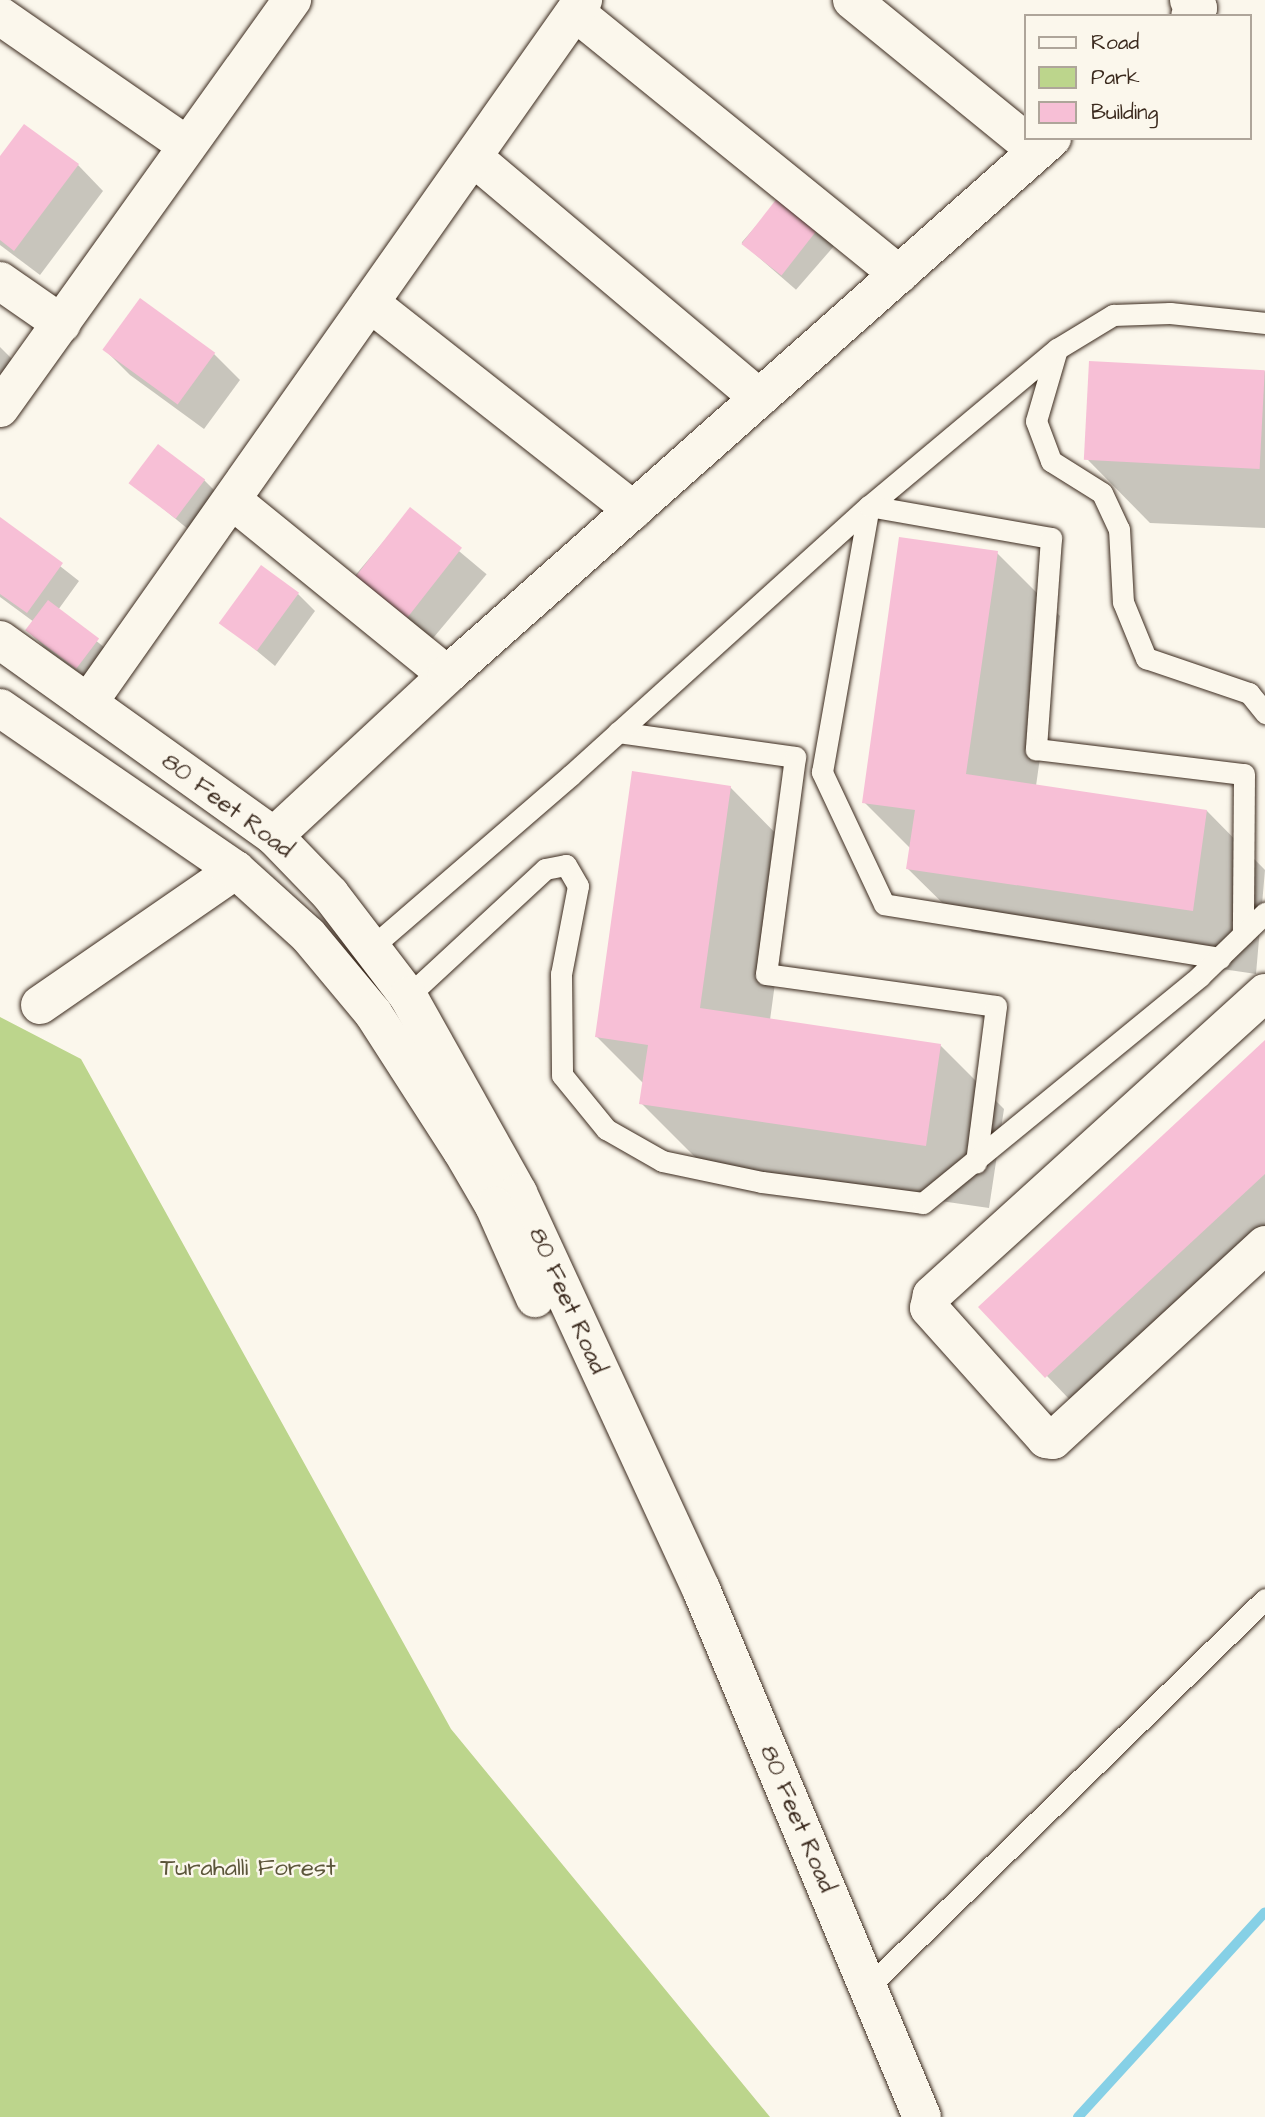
<!DOCTYPE html>
<style>
body{margin:0}
#map{position:relative;width:1265px;height:2117px;overflow:hidden;background:#fbf7ec;font-family:"Architects Daughter",sans-serif}
div>[style]{position:absolute}
.green>*{inset:0;background:#bcd58c}
.shadow>*{inset:0;background:#0003;transform-origin:0 0}
.stream>*{height:10px;margin:-5px;padding:0 5px;transform-origin:5px;border-radius:5px;background:#86d0e6}
.building>*{inset:0;background:#f7bfd6;transform-origin:0 0}
.roads{filter:drop-shadow(0 0 2px #3b2a1e) drop-shadow(0 0 2px #3b2a1e)}
.lane>*{height:21px;margin:-10.5px;padding:0 10.5px;transform-origin:10.5px;border-radius:10.5px;background:#fbf7ec}
.street>*{height:38px;margin:-19px;padding:0 19px;transform-origin:19px;border-radius:19px;background:#fbf7ec}
.secondary>*{height:38px;margin:-19px;padding:0 19px;transform-origin:19px;border-radius:19px;background:#fbf7ec}
span{translate:-50% -50%;white-space:nowrap;text-align:center;line-height:1.15;-webkit-text-stroke:5px #fbf7ec;paint-order:stroke}
.street-label{font-size:24px;color:#3b2a1e}
.park-label{font-size:24px;color:#5b553a}
.legend{position:absolute;left:1024px;top:14px;width:228px;height:126px;box-sizing:border-box;background:#fbf7ec;border:2px solid #aea59a;margin:0;padding:9px 12px;list-style:none;font-size:21px;color:#3b2a1e}
.legend li{display:flex;align-items:center;gap:14px;height:35px}
.legend b{width:35px;border:2px solid #aea59a}
</style>
<div id="map">
<div class="green">
<i style="clip-path:polygon(0 1017px,81px 1059px,451px 1729px,770px 2117px,0 2117px)"></i>
</div>
<div class="shadow">
<i style="clip-path:polygon(0 159px,78px 165px,103px 191px,40px 275px,0 245px)"></i>
<i style="left:783px;top:195px;width:72px;height:63px;rotate:41deg"></i>
<i style="clip-path:polygon(140px 301px,214px 354px,240px 380px,204px 429px,130px 375px,105px 350px)"></i>
<i style="clip-path:polygon(0 347px,16px 363px,0 386px)"></i>
<i style="clip-path:polygon(1265px 371px,1265px 528px,1150px 523px,1087px 459px)"></i>
<i style="clip-path:polygon(204px 480px,221px 497px,194px 534px,132px 483px)"></i>
<i style="left:410px;top:510px;width:100px;height:90px;rotate:40deg"></i>
<i style="clip-path:polygon(0 519px,79px 581px,58px 610px,115px 656px,95px 684px,45px 648px,28px 631px,34px 622px,0 597px)"></i>
<i style="clip-path:polygon(997px 553px,1060px 616px,1036px 786px,1207px 811px,1265px 870px,1256px 974px,972px 932px,908px 869px,911px 849px,864px 802px)"></i>
<i style="clip-path:polygon(298px 594px,315px 611px,275px 666px,222px 622px)"></i>
<i style="clip-path:polygon(730px 787px,793px 851px,770px 1020px,940px 1045px,1004px 1109px,989px 1208px,705px 1167px,641px 1103px,644px 1084px,597px 1037px)"></i>
<i style="clip-path:polygon(1265px 1043px,1265px 1260px,1091px 1422px,981px 1307px)"></i>
</div>
<div class="stream">
<i style="left:1078px;top:2117px;width:277px;rotate:-47.6deg"></i>
</div>
<div class="building">
<i style="clip-path:polygon(24px 124px,79px 164px,14px 251px,0 240px,0 156px)"></i>
<i style="left:782px;top:192px;width:51px;height:66px;rotate:38deg"></i>
<i style="left:140px;top:298px;width:93px;height:64px;rotate:36deg"></i>
<i style="left:1089px;top:361px;width:176px;height:99px;rotate:3deg"></i>
<i style="left:158px;top:444px;width:59px;height:49px;rotate:37deg"></i>
<i style="left:410px;top:507px;width:66px;height:94px;rotate:38deg"></i>
<i style="clip-path:polygon(0 517px,63px 563px,27px 613px,0 594px)"></i>
<i style="clip-path:polygon(899px 537px,998px 551px,966px 774px,1207px 810px,1193px 911px,906px 869px,915px 810px,862px 803px)"></i>
<i style="left:261px;top:565px;width:47px;height:72px;rotate:36deg"></i>
<i style="left:48px;top:600px;width:64px;height:38px;rotate:37deg"></i>
<i style="clip-path:polygon(632px 771px,731px 786px,700px 1008px,941px 1044px,926px 1146px,639px 1104px,648px 1045px,595px 1037px)"></i>
<i style="clip-path:polygon(1265px 1040px,1265px 1174px,1045px 1378px,978px 1307px)"></i>
</div>
<div class="roads">
<div class="lane">
<i style="left:1057px;top:349px;width:75px;rotate:106.3deg"></i>
<i style="left:1036px;top:421px;width:43px;rotate:69.4deg"></i>
<i style="left:1051px;top:461px;width:60px;rotate:32.1deg"></i>
<i style="left:1102px;top:493px;width:40px;rotate:65deg"></i>
<i style="left:1119px;top:529px;width:73px;rotate:86.9deg"></i>
<i style="left:1123px;top:602px;width:61px;rotate:67.7deg"></i>
<i style="left:1146px;top:658px;width:109px;rotate:18.8deg"></i>
<i style="left:1249px;top:693px;width:26px;rotate:51deg"></i>
<i style="left:618px;top:732px;width:179px;rotate:8deg"></i>
<i style="left:795px;top:757px;width:219px;rotate:97.6deg"></i>
<i style="left:766px;top:974px;width:232px;rotate:7.9deg"></i>
<i style="left:996px;top:1006px;width:158px;rotate:97.3deg"></i>
<i style="left:373px;top:946px;width:262px;rotate:-40.8deg"></i>
<i style="left:571px;top:775px;width:401px;rotate:-42.1deg"></i>
<i style="left:869px;top:506px;width:245px;rotate:-39.9deg"></i>
<i style="left:1057px;top:349px;width:66px;rotate:-31.3deg"></i>
<i style="left:1113px;top:315px;width:57px;rotate:-2deg"></i>
<i style="left:1170px;top:313px;width:96px;rotate:6deg"></i>
<i style="left:1220px;top:958px;width:340px;rotate:-170.9deg"></i>
<i style="left:884px;top:904px;width:146px;rotate:-115.2deg"></i>
<i style="left:822px;top:772px;width:270px;rotate:-80deg"></i>
<i style="left:869px;top:506px;width:185px;rotate:10deg"></i>
<i style="left:1051px;top:538px;width:212px;rotate:94.1deg"></i>
<i style="left:1036px;top:749px;width:209px;rotate:6.9deg"></i>
<i style="left:1244px;top:774px;width:160px;rotate:90.4deg"></i>
<i style="left:408px;top:996px;width:187px;rotate:-42.8deg"></i>
<i style="left:545px;top:869px;width:21px;rotate:-11deg"></i>
<i style="left:566px;top:865px;width:24px;rotate:60deg"></i>
<i style="left:578px;top:886px;width:90px;rotate:100.9deg"></i>
<i style="left:561px;top:974px;width:101px;rotate:89.4deg"></i>
<i style="left:562px;top:1075px;width:70px;rotate:50.8deg"></i>
<i style="left:606px;top:1129px;width:64px;rotate:29.7deg"></i>
<i style="left:662px;top:1161px;width:102px;rotate:11.9deg"></i>
<i style="left:762px;top:1182px;width:162px;rotate:7.4deg"></i>
<i style="left:923px;top:1203px;width:358px;rotate:-39.3deg"></i>
<i style="left:1200px;top:976px;width:91px;rotate:-44.1deg"></i>
<i style="left:868px;top:1987px;width:555px;rotate:-44.34deg"></i>
</div>
<div class="street">
<i style="left:852px;top:0;width:239px;rotate:39.2deg"></i>
<i style="left:1189px;top:0;width:12px;rotate:42deg"></i>
<i style="left:1198px;top:8px;width:11px;rotate:135deg"></i>
<i style="left:575px;top:12px;width:417px;rotate:39deg"></i>
<i style="left:0;top:16px;width:226px;rotate:34.7deg"></i>
<i style="left:473px;top:157px;width:374px;rotate:40.1deg"></i>
<i style="left:0;top:281px;width:75px;rotate:34.7deg"></i>
<i style="left:370px;top:303px;width:335px;rotate:38.2deg"></i>
<i style="left:232px;top:500px;width:277px;rotate:39.1deg"></i>
<i style="left:88px;top:703px;width:860px;rotate:-54.85deg"></i>
<i style="left:274px;top:836px;width:236px;rotate:-42.9deg"></i>
<i style="left:447px;top:675px;width:809px;rotate:-41.59deg"></i>
<i style="left:1265px;top:993px;width:450px;rotate:137.8deg"></i>
<i style="left:932px;top:1295px;width:13px;rotate:103deg"></i>
<i style="left:929px;top:1308px;width:176px;rotate:48.2deg"></i>
<i style="left:1046px;top:1439px;width:7px;rotate:8deg"></i>
<i style="left:1053px;top:1440px;width:288px;rotate:-42.6deg"></i>
<i style="left:40px;top:1005px;width:238px;rotate:-34.6deg"></i>
</div>
<div class="secondary">
<i style="left:0;top:408px;width:502px;rotate:-54.41deg"></i>
<i style="left:0;top:640px;width:337px;rotate:35.6deg"></i>
<i style="left:274px;top:836px;width:81px;rotate:46deg"></i>
<i style="left:330px;top:894px;width:128px;rotate:52.6deg"></i>
<i style="left:408px;top:996px;width:226px;rotate:60.8deg"></i>
<i style="left:518px;top:1193px;width:436px;rotate:65.2deg"></i>
<i style="left:701px;top:1589px;width:572px;rotate:67.29deg"></i>
<i style="left:0;top:708px;width:286px;rotate:34.5deg"></i>
<i style="left:236px;top:870px;width:97px;rotate:42.1deg"></i>
<i style="left:308px;top:935px;width:102px;rotate:50.2deg"></i>
<i style="left:373px;top:1013px;width:164px;rotate:57.2deg"></i>
<i style="left:462px;top:1151px;width:64px;rotate:59.8deg"></i>
<i style="left:494px;top:1206px;width:101px;rotate:66deg"></i>
</div>
</div>
<div class="street-label">
<span style="left:227px;top:806px;rotate:37deg">80 Feet Road</span>
<span style="left:567px;top:1301px;rotate:66deg">80 Feet Road</span>
<span style="left:797px;top:1819px;rotate:67deg">80 Feet Road</span>
</div>
<div class="park-label">
<span style="left:248px;top:1869px">Turahalli Forest</span>
</div>
<ul class="legend">
<li><b style="height:9px;background:#fbf7ec"></b>Road</li>
<li><b style="height:19px;background:#bcd58c"></b>Park</li>
<li><b style="height:19px;background:#f7bfd6"></b>Building</li>
</ul>
</div>
